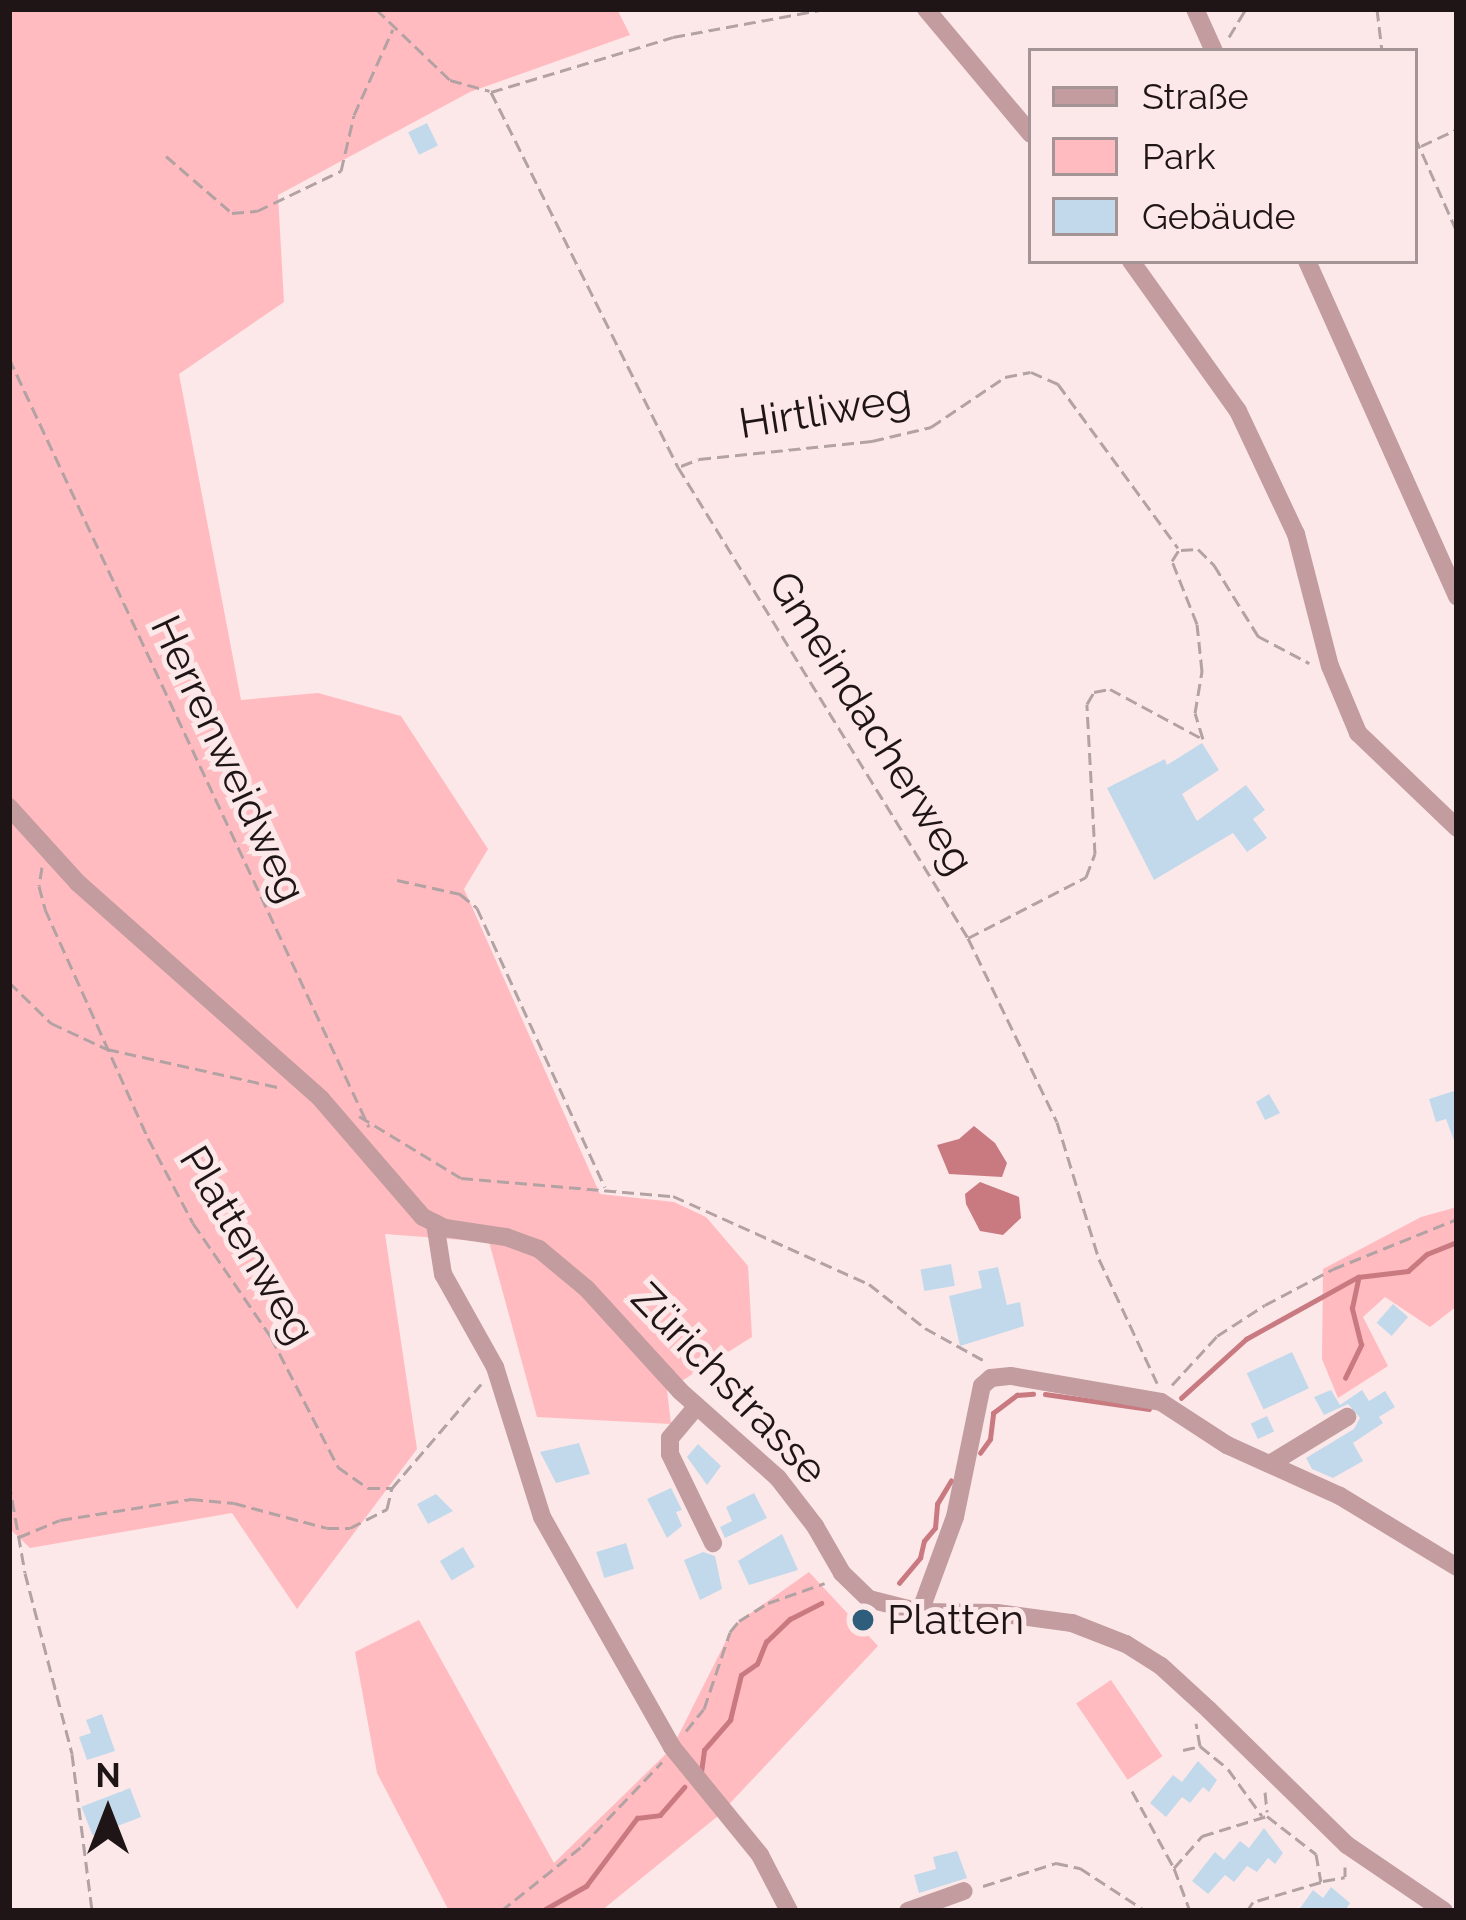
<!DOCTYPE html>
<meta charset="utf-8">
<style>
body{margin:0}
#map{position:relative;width:1466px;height:1920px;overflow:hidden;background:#fce8e9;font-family:Raleway,sans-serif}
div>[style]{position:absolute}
.green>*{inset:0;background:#ffbbbf;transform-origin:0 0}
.water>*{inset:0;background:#c97980}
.stream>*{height:4.5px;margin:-2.25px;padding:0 2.25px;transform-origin:2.25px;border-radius:2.25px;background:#c97980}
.building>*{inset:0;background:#c2d9eb;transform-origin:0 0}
.path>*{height:3px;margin-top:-1.5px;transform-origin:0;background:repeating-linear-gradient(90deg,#b3a2a3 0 12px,transparent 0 18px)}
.minor>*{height:18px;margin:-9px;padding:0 9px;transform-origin:9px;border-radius:9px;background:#c29c9e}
.dots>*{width:33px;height:33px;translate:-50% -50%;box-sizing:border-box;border:6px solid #fce8e9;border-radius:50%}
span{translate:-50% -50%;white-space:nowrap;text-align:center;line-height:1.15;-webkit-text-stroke:10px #fce8e9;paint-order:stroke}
.street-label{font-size:42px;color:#201516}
.poi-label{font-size:42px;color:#201516}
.left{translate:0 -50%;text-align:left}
.frame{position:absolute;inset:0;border:12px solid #201516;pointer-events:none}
.legend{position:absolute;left:1028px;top:48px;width:390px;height:216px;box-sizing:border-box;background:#fce8e9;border:3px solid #a49495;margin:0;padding:15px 21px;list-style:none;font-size:36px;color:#201516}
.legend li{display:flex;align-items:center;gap:24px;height:60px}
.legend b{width:60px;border:3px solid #a49495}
.north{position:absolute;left:48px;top:1752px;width:120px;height:120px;-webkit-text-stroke:9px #fce8e9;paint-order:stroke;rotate:0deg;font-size:33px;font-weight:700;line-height:48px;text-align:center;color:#201516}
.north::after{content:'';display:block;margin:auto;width:42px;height:54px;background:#201516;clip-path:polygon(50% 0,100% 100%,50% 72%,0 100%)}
</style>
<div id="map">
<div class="green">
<i style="clip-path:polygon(9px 9px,617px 9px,630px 35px,470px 92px,278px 195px,284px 302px,179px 374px,241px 700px,318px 693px,401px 716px,488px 849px,464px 889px,600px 1194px,674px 1202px,706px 1217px,748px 1266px,752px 1337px,667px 1390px,671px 1424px,537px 1417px,489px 1242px,385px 1234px,417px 1449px,297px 1609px,232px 1513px,30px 1548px,9px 1528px)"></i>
<i style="clip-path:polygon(1457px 1207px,1457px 1306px,1430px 1327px,1385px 1297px,1363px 1317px,1388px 1366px,1338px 1398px,1322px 1359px,1323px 1269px,1421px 1217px)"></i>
<i style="clip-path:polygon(809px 1572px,878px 1646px,718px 1816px,601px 1911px,449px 1911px,377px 1773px,355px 1652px,419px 1620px,554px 1863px,672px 1748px,734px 1625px)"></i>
<i style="left:1111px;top:1680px;width:92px;height:42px;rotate:56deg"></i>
</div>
<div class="water">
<i style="clip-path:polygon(974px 1126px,995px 1143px,1007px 1163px,1002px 1177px,949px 1174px,937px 1145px,959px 1139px)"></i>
<i style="clip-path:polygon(980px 1182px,1019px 1197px,1021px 1218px,1003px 1235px,980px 1231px,966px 1204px,965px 1194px)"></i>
</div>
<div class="stream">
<i style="left:1345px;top:1378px;width:37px;rotate:-64deg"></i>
<i style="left:1361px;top:1345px;width:38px;rotate:-104deg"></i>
<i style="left:1352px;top:1308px;width:29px;rotate:-78deg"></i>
<i style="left:1045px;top:1394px;width:105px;rotate:8.2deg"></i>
<i style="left:1181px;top:1398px;width:88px;rotate:-42.2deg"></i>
<i style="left:1246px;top:1339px;width:128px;rotate:-29deg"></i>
<i style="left:1358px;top:1277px;width:50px;rotate:-6.8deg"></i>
<i style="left:1408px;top:1271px;width:25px;rotate:-42deg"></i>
<i style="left:1427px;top:1254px;width:32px;rotate:-22deg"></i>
<i style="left:980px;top:1453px;width:17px;rotate:-54deg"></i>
<i style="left:990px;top:1439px;width:26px;rotate:-83deg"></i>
<i style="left:993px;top:1413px;width:30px;rotate:-37deg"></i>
<i style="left:1017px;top:1395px;width:16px;rotate:-4deg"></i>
<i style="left:899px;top:1583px;width:33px;rotate:-50deg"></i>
<i style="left:920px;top:1558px;width:17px;rotate:-77deg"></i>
<i style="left:924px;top:1541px;width:17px;rotate:-50deg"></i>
<i style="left:935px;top:1528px;width:24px;rotate:-85deg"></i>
<i style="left:937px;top:1504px;width:27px;rotate:-59deg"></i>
<i style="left:701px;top:1772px;width:22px;rotate:-82deg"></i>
<i style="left:704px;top:1750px;width:40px;rotate:-49deg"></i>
<i style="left:730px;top:1720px;width:46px;rotate:-76.3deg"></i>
<i style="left:741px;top:1675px;width:19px;rotate:-35deg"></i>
<i style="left:757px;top:1664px;width:24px;rotate:-68deg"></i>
<i style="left:766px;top:1642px;width:33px;rotate:-44deg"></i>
<i style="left:790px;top:1619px;width:35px;rotate:-27deg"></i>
<i style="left:542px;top:1911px;width:51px;rotate:-29.6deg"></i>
<i style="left:586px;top:1886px;width:85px;rotate:-53.1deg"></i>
<i style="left:637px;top:1818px;width:23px;rotate:-7deg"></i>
<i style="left:660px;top:1815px;width:37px;rotate:-49deg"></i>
</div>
<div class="building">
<i style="left:427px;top:123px;width:25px;height:21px;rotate:64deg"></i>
<i style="clip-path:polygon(1202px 743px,1219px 770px,1182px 794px,1197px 821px,1246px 785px,1265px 810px,1253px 819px,1267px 838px,1247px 852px,1233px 833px,1154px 880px,1107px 788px,1165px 759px,1167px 765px)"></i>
<i style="clip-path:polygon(1457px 1090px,1457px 1143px,1455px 1143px,1446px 1119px,1436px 1122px,1429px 1099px)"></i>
<i style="clip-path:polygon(1269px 1094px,1280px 1113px,1265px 1120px,1256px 1102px)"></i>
<i style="left:951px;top:1264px;width:22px;height:31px;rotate:80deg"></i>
<i style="clip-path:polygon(998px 1267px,1007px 1305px,1020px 1302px,1024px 1326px,960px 1346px,949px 1296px,982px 1288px,978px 1271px)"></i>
<i style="left:1393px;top:1304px;width:20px;height:25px;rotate:41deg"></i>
<i style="left:1292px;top:1352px;width:40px;height:50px;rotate:65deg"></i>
<i style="clip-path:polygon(1331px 1390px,1340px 1405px,1362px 1390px,1369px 1401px,1385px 1391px,1395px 1407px,1379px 1417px,1383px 1423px,1353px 1443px,1363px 1461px,1333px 1478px,1312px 1469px,1306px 1458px,1354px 1429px,1360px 1418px,1348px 1404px,1324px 1415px,1314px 1397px)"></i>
<i style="left:1267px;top:1416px;width:17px;height:18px;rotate:65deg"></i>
<i style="clip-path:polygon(579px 1443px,590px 1474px,556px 1483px,540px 1452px)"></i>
<i style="clip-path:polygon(698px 1444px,721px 1466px,707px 1485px,687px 1457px)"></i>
<i style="clip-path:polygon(671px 1488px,682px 1510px,676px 1512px,682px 1526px,667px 1538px,647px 1499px)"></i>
<i style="clip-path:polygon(754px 1493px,767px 1518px,725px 1538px,720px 1527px,732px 1521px,726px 1507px)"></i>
<i style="clip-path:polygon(436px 1494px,453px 1511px,428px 1524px,417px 1504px)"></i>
<i style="clip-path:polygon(782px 1534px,798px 1570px,749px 1585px,738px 1561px)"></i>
<i style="left:626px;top:1543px;width:27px;height:31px;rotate:73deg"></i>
<i style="left:463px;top:1547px;width:23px;height:27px;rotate:59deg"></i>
<i style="clip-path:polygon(703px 1552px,715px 1556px,722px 1589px,700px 1600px,684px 1560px)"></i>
<i style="clip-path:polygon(102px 1714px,115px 1751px,87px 1760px,79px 1737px,91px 1733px,86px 1720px)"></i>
<i style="clip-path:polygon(1198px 1761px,1217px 1780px,1209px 1792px,1203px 1787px,1190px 1803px,1182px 1797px,1166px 1817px,1150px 1803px,1173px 1775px,1182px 1782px)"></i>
<i style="left:130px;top:1788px;width:31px;height:52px;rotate:69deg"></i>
<i style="clip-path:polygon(1264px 1828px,1283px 1853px,1275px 1864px,1268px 1858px,1257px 1872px,1247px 1866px,1234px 1882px,1225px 1875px,1208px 1894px,1192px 1881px,1215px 1852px,1224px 1860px,1240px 1841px,1249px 1848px)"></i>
<i style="clip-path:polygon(957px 1851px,967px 1878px,919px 1893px,914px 1875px,936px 1869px,933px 1857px)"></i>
<i style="clip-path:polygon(1331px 1887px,1350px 1903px,1345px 1911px,1298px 1911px,1313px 1890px,1323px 1898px)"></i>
</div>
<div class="path">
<i style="left:376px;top:9px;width:103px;rotate:43.8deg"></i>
<i style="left:450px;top:80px;width:41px;rotate:15.4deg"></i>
<i style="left:1377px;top:9px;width:42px;rotate:83.2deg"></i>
<i style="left:1229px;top:37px;width:33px;rotate:-59deg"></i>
<i style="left:491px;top:92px;width:419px;rotate:63.5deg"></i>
<i style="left:678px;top:467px;width:553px;rotate:58.38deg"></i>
<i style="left:968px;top:938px;width:204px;rotate:64.2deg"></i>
<i style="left:1057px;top:1122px;width:143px;rotate:73deg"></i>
<i style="left:1099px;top:1259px;width:137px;rotate:64.9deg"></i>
<i style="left:491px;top:92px;width:190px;rotate:-16.8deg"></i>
<i style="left:673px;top:37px;width:156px;rotate:-10.4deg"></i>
<i style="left:1415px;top:137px;width:104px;rotate:66.1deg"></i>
<i style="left:1421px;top:146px;width:40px;rotate:-25deg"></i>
<i style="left:166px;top:156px;width:87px;rotate:40.8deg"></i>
<i style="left:232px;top:213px;width:25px;rotate:-5deg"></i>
<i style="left:257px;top:211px;width:93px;rotate:-25.5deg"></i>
<i style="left:341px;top:171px;width:57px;rotate:-76.9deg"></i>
<i style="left:354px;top:115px;width:94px;rotate:-65.6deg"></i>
<i style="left:9px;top:358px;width:849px;rotate:64.91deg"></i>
<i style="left:681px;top:466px;width:19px;rotate:-21deg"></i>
<i style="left:699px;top:459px;width:174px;rotate:-5.9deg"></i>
<i style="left:872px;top:441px;width:61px;rotate:-13.3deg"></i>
<i style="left:931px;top:427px;width:89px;rotate:-34deg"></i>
<i style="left:1005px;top:377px;width:26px;rotate:-11deg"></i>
<i style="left:1031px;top:372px;width:30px;rotate:24deg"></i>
<i style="left:1058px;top:384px;width:203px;rotate:53.8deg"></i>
<i style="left:1181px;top:550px;width:17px;rotate:-3deg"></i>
<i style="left:1198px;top:549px;width:23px;rotate:45deg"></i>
<i style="left:1214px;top:565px;width:84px;rotate:58.2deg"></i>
<i style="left:1258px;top:636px;width:58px;rotate:27.9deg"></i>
<i style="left:42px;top:867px;width:19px;rotate:99deg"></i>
<i style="left:39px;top:886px;width:24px;rotate:75deg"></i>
<i style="left:45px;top:909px;width:251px;rotate:65.8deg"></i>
<i style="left:148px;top:1138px;width:96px;rotate:62.1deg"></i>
<i style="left:193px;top:1223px;width:138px;rotate:55.6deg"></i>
<i style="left:271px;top:1337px;width:146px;rotate:62.7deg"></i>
<i style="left:338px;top:1467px;width:37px;rotate:35deg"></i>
<i style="left:368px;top:1488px;width:24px"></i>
<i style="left:392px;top:1488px;width:137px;rotate:-49.4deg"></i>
<i style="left:397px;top:880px;width:65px;rotate:12.5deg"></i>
<i style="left:460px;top:894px;width:22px;rotate:39deg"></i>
<i style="left:477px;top:908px;width:307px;rotate:65.4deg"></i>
<i style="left:968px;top:938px;width:133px;rotate:-27.3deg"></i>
<i style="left:1086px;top:877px;width:25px;rotate:-69deg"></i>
<i style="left:1095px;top:854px;width:150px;rotate:-93.1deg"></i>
<i style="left:1087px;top:704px;width:14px;rotate:-60deg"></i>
<i style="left:1094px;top:692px;width:16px;rotate:-11deg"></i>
<i style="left:1110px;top:689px;width:106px;rotate:28.3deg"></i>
<i style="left:1203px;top:739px;width:27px;rotate:-107deg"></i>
<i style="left:1195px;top:713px;width:43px;rotate:-80.5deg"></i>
<i style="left:1202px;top:671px;width:47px;rotate:-96.1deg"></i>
<i style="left:1197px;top:624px;width:68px;rotate:-111.6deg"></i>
<i style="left:1172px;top:561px;width:13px;rotate:-58deg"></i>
<i style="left:9px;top:982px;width:59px;rotate:44.3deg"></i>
<i style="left:51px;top:1023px;width:62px;rotate:24.9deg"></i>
<i style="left:107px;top:1049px;width:179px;rotate:12.6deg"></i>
<i style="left:359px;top:1116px;width:119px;rotate:31.3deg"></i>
<i style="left:461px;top:1178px;width:213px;rotate:4.9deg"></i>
<i style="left:673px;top:1196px;width:215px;rotate:24.2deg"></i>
<i style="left:869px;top:1284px;width:71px;rotate:38.2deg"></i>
<i style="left:925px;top:1328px;width:66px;rotate:28.9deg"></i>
<i style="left:1172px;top:1385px;width:67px;rotate:-47.4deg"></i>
<i style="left:1217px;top:1336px;width:57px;rotate:-32.9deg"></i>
<i style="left:1265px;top:1305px;width:77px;rotate:-27.9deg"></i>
<i style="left:1333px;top:1269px;width:134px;rotate:-22deg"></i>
<i style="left:9px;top:1482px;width:92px;rotate:80deg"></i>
<i style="left:25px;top:1573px;width:187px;rotate:75.4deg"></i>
<i style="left:72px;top:1754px;width:158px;rotate:82.7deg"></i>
<i style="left:19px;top:1537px;width:44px;rotate:-22.5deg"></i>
<i style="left:60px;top:1520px;width:133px;rotate:-9.1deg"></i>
<i style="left:191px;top:1499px;width:43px;rotate:5.3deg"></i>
<i style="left:234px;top:1503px;width:96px;rotate:15deg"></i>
<i style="left:327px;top:1528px;width:23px"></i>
<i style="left:350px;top:1528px;width:42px;rotate:-27.2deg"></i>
<i style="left:387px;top:1509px;width:22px;rotate:-77deg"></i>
<i style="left:686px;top:1731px;width:28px;rotate:-51deg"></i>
<i style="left:704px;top:1709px;width:81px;rotate:-71.3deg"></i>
<i style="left:730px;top:1632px;width:14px;rotate:-51deg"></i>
<i style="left:739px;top:1621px;width:34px;rotate:-32deg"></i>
<i style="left:768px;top:1603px;width:60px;rotate:-19.3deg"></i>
<i style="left:1200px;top:1746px;width:36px;rotate:39deg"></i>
<i style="left:1228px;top:1769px;width:58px;rotate:54.1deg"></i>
<i style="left:1183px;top:1750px;width:17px;rotate:-13deg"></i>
<i style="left:1200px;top:1746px;width:23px;rotate:-100deg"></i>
<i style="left:1132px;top:1791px;width:88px;rotate:61.4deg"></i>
<i style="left:1174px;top:1868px;width:46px;rotate:69.6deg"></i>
<i style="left:1265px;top:1792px;width:20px;rotate:84deg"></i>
<i style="left:1174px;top:1868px;width:43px;rotate:-48.8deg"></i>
<i style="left:1202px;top:1836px;width:68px;rotate:-17.1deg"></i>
<i style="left:1267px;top:1816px;width:62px;rotate:37.8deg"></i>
<i style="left:1316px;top:1854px;width:28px;rotate:80deg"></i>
<i style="left:1321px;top:1882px;width:71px;rotate:163.6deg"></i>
<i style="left:1253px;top:1902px;width:11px;rotate:124deg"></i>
<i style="left:1323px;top:1881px;width:22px;rotate:-10deg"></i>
<i style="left:1345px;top:1877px;width:10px;rotate:-90deg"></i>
<i style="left:983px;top:1886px;width:77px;rotate:-17.5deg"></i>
<i style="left:1056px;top:1863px;width:25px;rotate:12deg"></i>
<i style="left:1080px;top:1868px;width:79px;rotate:33.1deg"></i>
<i style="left:501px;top:1911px;width:104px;rotate:-38.7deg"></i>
<i style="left:582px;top:1846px;width:116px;rotate:-46.4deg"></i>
</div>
<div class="minor">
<i style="left:926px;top:9px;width:163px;rotate:50deg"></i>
<i style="left:1195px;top:9px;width:46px;rotate:65.7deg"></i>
<i style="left:1131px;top:261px;width:184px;rotate:54.5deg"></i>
<i style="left:1238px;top:411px;width:136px;rotate:64.8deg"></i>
<i style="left:1296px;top:534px;width:136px;rotate:75.6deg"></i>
<i style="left:1330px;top:666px;width:73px;rotate:67.3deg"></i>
<i style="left:1358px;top:733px;width:137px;rotate:43.8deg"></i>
<i style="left:1307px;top:261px;width:368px;rotate:65.9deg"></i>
<i style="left:9px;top:807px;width:103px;rotate:47.8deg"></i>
<i style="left:78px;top:883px;width:325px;rotate:41.6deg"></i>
<i style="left:321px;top:1099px;width:156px;rotate:49.2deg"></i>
<i style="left:423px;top:1217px;width:25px;rotate:27deg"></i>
<i style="left:445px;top:1228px;width:62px;rotate:8.4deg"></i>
<i style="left:506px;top:1237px;width:35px;rotate:20deg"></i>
<i style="left:539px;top:1249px;width:62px;rotate:39.8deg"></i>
<i style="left:587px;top:1289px;width:138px;rotate:47.6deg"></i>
<i style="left:680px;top:1391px;width:131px;rotate:41.6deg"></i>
<i style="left:778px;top:1478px;width:61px;rotate:52.4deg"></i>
<i style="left:815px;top:1526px;width:54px;rotate:60.1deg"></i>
<i style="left:842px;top:1573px;width:37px;rotate:44deg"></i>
<i style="left:869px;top:1599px;width:53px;rotate:14.3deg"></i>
<i style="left:920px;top:1612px;width:77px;rotate:0.7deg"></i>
<i style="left:997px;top:1613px;width:76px;rotate:7.6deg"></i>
<i style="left:1072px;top:1623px;width:58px;rotate:21.3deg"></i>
<i style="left:1126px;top:1644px;width:41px;rotate:32.2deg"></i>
<i style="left:1161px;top:1666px;width:65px;rotate:42.5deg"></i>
<i style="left:1209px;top:1710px;width:193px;rotate:44.4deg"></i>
<i style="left:1347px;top:1845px;width:117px;rotate:34.2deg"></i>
<i style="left:435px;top:1223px;width:52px;rotate:81.1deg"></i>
<i style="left:443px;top:1274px;width:107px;rotate:60.8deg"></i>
<i style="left:495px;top:1367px;width:157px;rotate:72.6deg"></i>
<i style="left:542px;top:1517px;width:264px;rotate:60.5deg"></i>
<i style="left:672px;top:1747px;width:139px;rotate:50.8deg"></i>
<i style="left:760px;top:1855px;width:63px;rotate:62.6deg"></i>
<i style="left:697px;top:1406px;width:42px;rotate:130.2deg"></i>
<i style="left:670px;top:1438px;width:16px;rotate:90deg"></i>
<i style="left:670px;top:1454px;width:99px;rotate:64.2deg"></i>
<i style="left:1273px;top:1462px;width:87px;rotate:-31.3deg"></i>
<i style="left:920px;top:1612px;width:101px;rotate:-69.8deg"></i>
<i style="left:955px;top:1517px;width:134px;rotate:-78.4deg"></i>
<i style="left:982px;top:1386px;width:12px;rotate:-42deg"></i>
<i style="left:991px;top:1378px;width:20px;rotate:-6deg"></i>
<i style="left:1011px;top:1376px;width:152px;rotate:9.8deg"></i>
<i style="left:1161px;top:1402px;width:79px;rotate:33.1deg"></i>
<i style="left:1227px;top:1445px;width:124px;rotate:24.3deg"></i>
<i style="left:1340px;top:1496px;width:137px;rotate:31.3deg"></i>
<i style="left:908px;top:1911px;width:59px;rotate:-19.7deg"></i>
</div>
<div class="dots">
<i style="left:863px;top:1620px;background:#2f5e7d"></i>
</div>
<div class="street-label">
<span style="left:825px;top:411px;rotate:-9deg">Hirtliweg</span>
<span style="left:871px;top:723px;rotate:58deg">Gmeindacherweg</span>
<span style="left:228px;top:759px;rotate:65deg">Herrenweidweg</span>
<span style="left:247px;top:1245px;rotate:59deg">Plattenweg</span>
<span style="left:729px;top:1384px;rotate:46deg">Zürichstrasse</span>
</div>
<div class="poi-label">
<span class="left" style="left:887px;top:1620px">Platten</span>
</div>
<div class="frame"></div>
<ul class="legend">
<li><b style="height:15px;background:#c29c9e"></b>Straße</li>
<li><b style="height:33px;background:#ffbbbf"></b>Park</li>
<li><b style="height:33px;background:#c2d9eb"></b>Gebäude</li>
</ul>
<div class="north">N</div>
</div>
